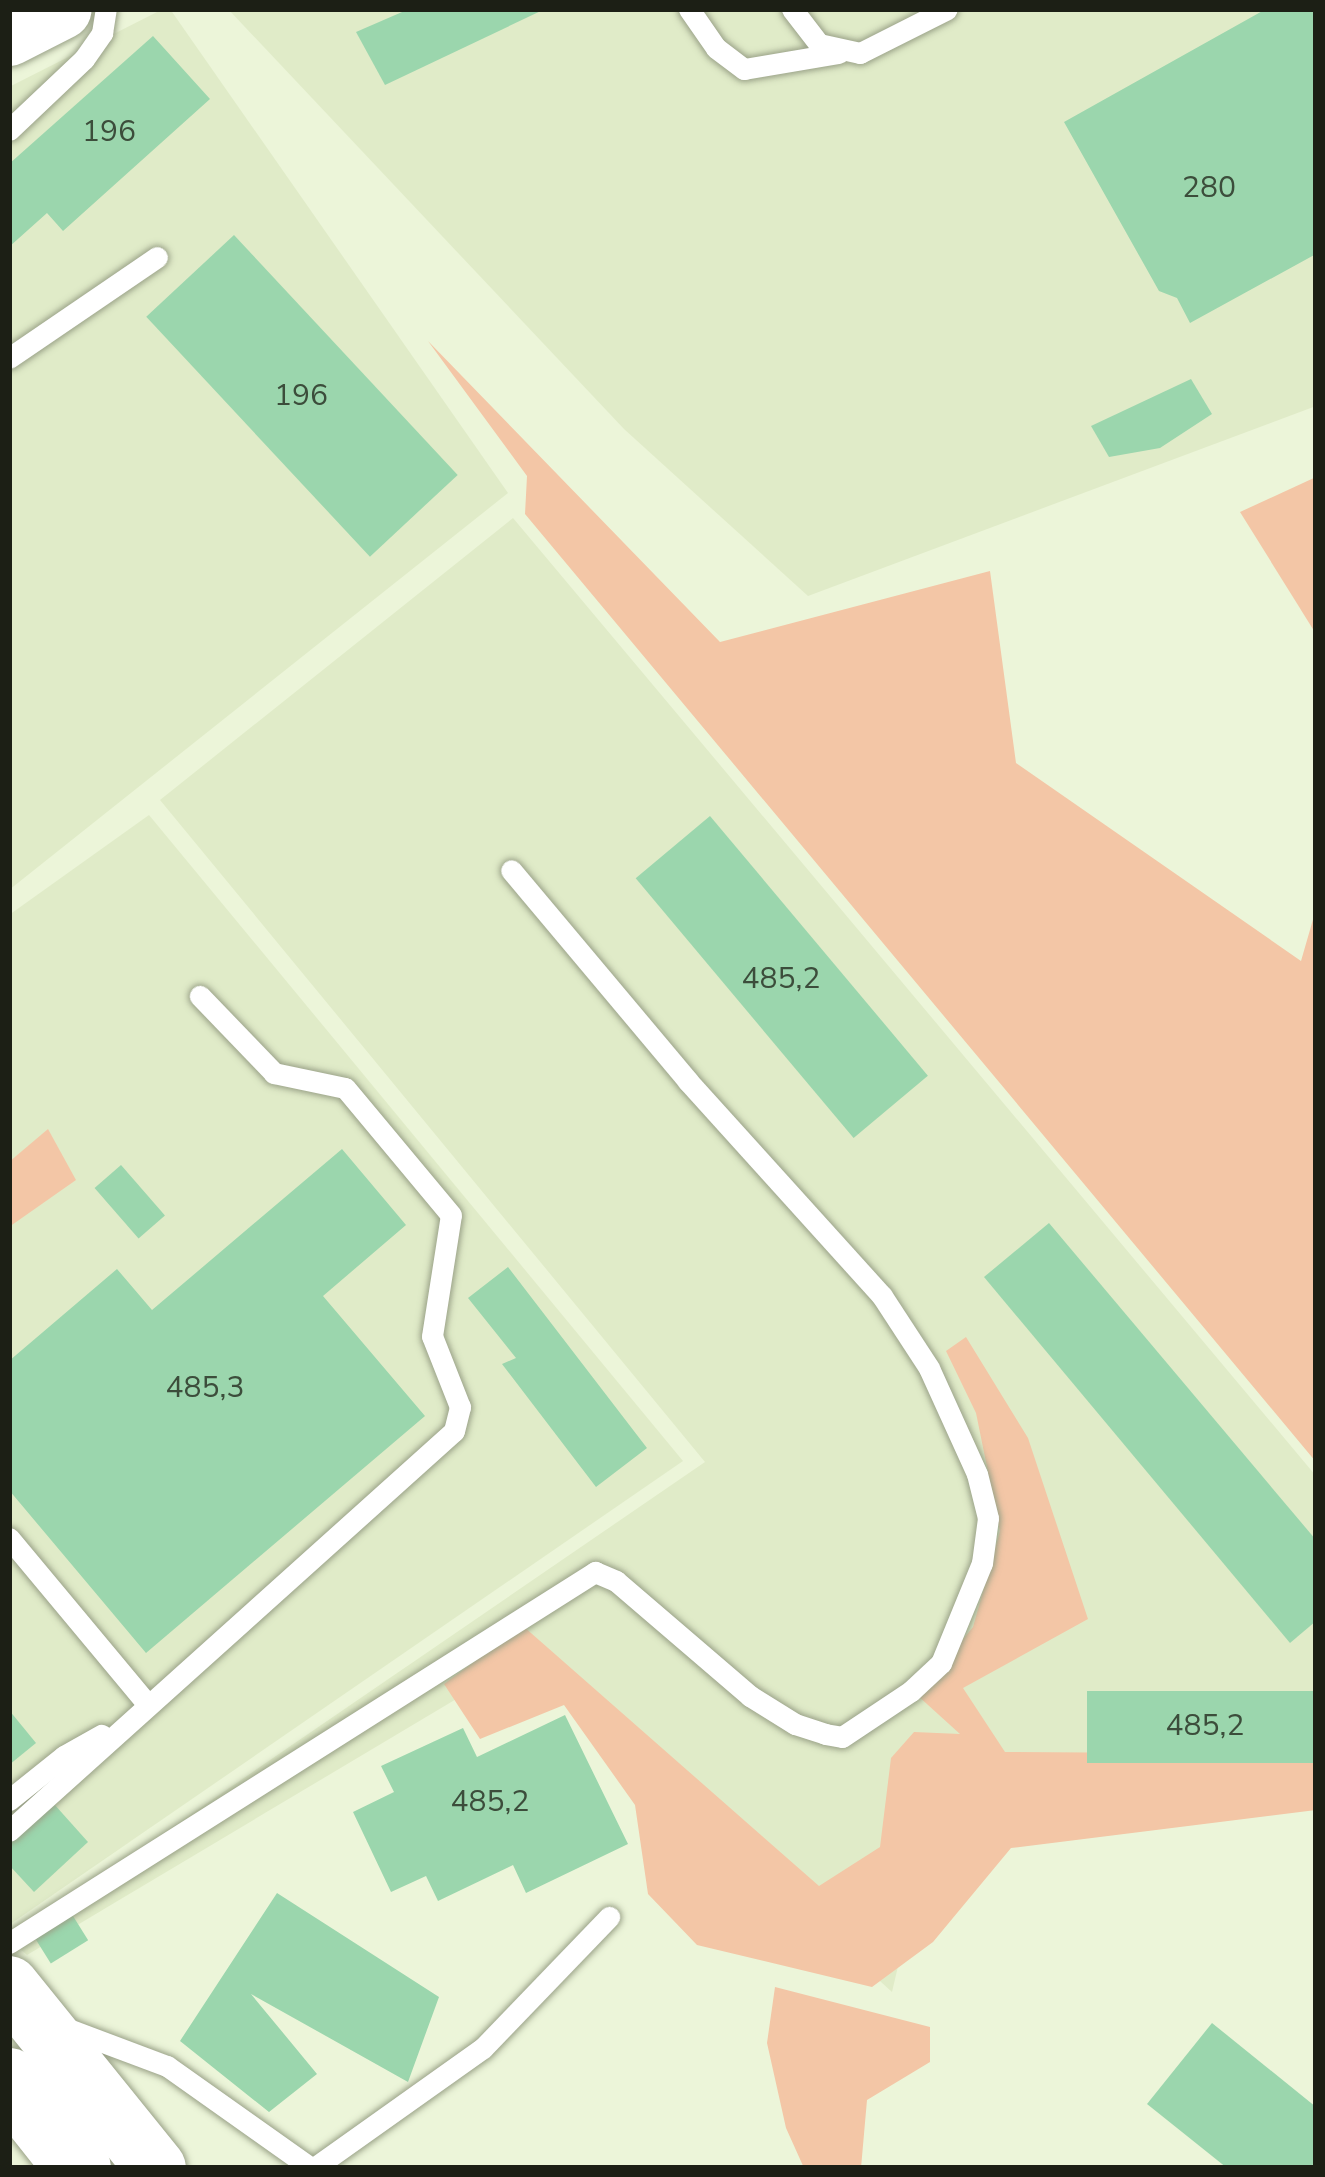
<!DOCTYPE html>
<style>
body{margin:0}
#map{position:relative;width:1325px;height:2177px;overflow:hidden;background:#ecf5d9;font-family:"Nunito Sans",sans-serif}
div>[style]{position:absolute}
.built>*{inset:0;background:#e0ebc8}
.green>*{inset:0;background:#f3c6a6}
.building>*{inset:0;background:#9bd6ad;transform-origin:0 0}
.roads{filter:drop-shadow(0 0 3px #9aa288) drop-shadow(0 0 3px #9aa288)}
.lane>*{height:21px;margin:-10.5px;padding:0 10.5px;transform-origin:10.5px;border-radius:10.5px;background:#fff}
.secondary>*{height:60px;margin:-30px;padding:0 30px;transform-origin:30px;border-radius:30px;background:#fff}
.highway>*{height:66px;margin:-33px;padding:0 33px;transform-origin:33px;border-radius:33px;background:#fff}
span{translate:-50% -50%;white-space:nowrap;text-align:center;line-height:1.15;-webkit-text-stroke:9px #ecf5d9;paint-order:stroke}
.number-label{font-size:30px;color:#3c4d3b}
.number-label span{-webkit-text-stroke-width:0}
.frame{position:absolute;inset:0;border:12px solid #1c1f15;pointer-events:none}
</style>
<div id="map">
<div class="built">
<i style="clip-path:polygon(163px 9px,170px 9px,508px 493px,9px 890px,9px 87px)"></i>
<i style="clip-path:polygon(228px 9px,1316px 9px,1316px 406px,808px 596px,624px 429px)"></i>
<i style="clip-path:polygon(513px 518px,1316px 1476px,1316px 1792px,925px 1851px,892px 1992px,525px 1658px,27px 1955px,9px 1939px,705px 1462px,160px 800px)"></i>
<i style="clip-path:polygon(149px 815px,683px 1461px,9px 1925px,9px 915px)"></i>
</div>
<div class="green">
<i style="clip-path:polygon(428px 341px,720px 642px,990px 571px,1016px 763px,1301px 961px,1316px 909px,1316px 1462px,525px 514px,527px 476px)"></i>
<i style="clip-path:polygon(1316px 477px,1316px 634px,1240px 512px)"></i>
<i style="clip-path:polygon(48px 1129px,76px 1180px,9px 1227px,9px 1162px)"></i>
<i style="clip-path:polygon(966px 1337px,1028px 1438px,1088px 1619px,963px 1688px,1005px 1752px,1316px 1754px,1316px 1810px,1011px 1848px,933px 1942px,872px 1987px,697px 1945px,648px 1894px,635px 1805px,564px 1705px,480px 1739px,444px 1684px,523px 1626px,819px 1886px,880px 1847px,891px 1758px,914px 1732px,960px 1734px,917px 1695px,973px 1627px,1000px 1531px,976px 1413px,946px 1351px)"></i>
<i style="clip-path:polygon(775px 1987px,930px 2027px,930px 2062px,867px 2100px,861px 2168px,804px 2168px,786px 2128px,767px 2043px)"></i>
</div>
<div class="building">
<i style="clip-path:polygon(409px 9px,545px 9px,385px 85px,356px 32px)"></i>
<i style="clip-path:polygon(1266px 9px,1316px 9px,1316px 254px,1190px 323px,1177px 298px,1159px 291px,1064px 122px)"></i>
<i style="clip-path:polygon(153px 36px,210px 99px,63px 231px,47px 213px,9px 247px,9px 164px)"></i>
<i style="left:234px;top:235px;width:328px;height:120px;rotate:47deg"></i>
<i style="clip-path:polygon(1191px 379px,1212px 414px,1160px 448px,1109px 457px,1091px 426px)"></i>
<i style="left:710px;top:816px;width:339px;height:97px;rotate:50deg"></i>
<i style="clip-path:polygon(342px 1149px,406px 1225px,323px 1296px,425px 1416px,146px 1653px,9px 1490px,9px 1361px,117px 1269px,152px 1310px)"></i>
<i style="left:121px;top:1165px;width:67px;height:35px;rotate:49deg"></i>
<i style="clip-path:polygon(1049px 1223px,1316px 1540px,1316px 1621px,1290px 1643px,984px 1277px)"></i>
<i style="clip-path:polygon(508px 1267px,647px 1448px,596px 1487px,502px 1364px,516px 1358px,468px 1298px)"></i>
<i style="left:1087px;top:1691px;width:229px;height:72px"></i>
<i style="clip-path:polygon(9px 1710px,36px 1743px,9px 1765px)"></i>
<i style="clip-path:polygon(565px 1715px,628px 1844px,526px 1893px,513px 1865px,438px 1901px,426px 1876px,391px 1892px,353px 1812px,394px 1792px,381px 1766px,463px 1728px,477px 1757px)"></i>
<i style="clip-path:polygon(54px 1804px,88px 1842px,34px 1892px,9px 1865px,9px 1837px)"></i>
<i style="clip-path:polygon(277px 1893px,439px 1997px,408px 2082px,251px 1994px,317px 2074px,269px 2112px,180px 2041px)"></i>
<i style="left:68px;top:1908px;width:38px;height:44px;rotate:58deg"></i>
<i style="clip-path:polygon(1212px 2023px,1316px 2107px,1316px 2161px,1310px 2168px,1227px 2168px,1147px 2104px)"></i>
</div>
<div class="roads">
<div class="lane">
<i style="left:689px;top:9px;width:47px;rotate:55.3deg"></i>
<i style="left:716px;top:48px;width:35px;rotate:37deg"></i>
<i style="left:744px;top:69px;width:96px;rotate:-9.6deg"></i>
<i style="left:792px;top:9px;width:44px;rotate:52.4deg"></i>
<i style="left:819px;top:44px;width:42px;rotate:12.4deg"></i>
<i style="left:860px;top:53px;width:97px;rotate:-26.8deg"></i>
<i style="left:9px;top:130px;width:103px;rotate:-43.4deg"></i>
<i style="left:84px;top:59px;width:32px;rotate:-55deg"></i>
<i style="left:102px;top:33px;width:24px;rotate:-81deg"></i>
<i style="left:9px;top:358px;width:179px;rotate:-34.3deg"></i>
<i style="left:9px;top:1538px;width:217px;rotate:50.2deg"></i>
<i style="left:9px;top:1800px;width:70px;rotate:-38.7deg"></i>
<i style="left:64px;top:1756px;width:43px;rotate:-29.6deg"></i>
<i style="left:9px;top:1831px;width:598px;rotate:-41.95deg"></i>
<i style="left:454px;top:1431px;width:25px;rotate:-76deg"></i>
<i style="left:460px;top:1407px;width:76px;rotate:-111.5deg"></i>
<i style="left:432px;top:1336px;width:122px;rotate:-81.1deg"></i>
<i style="left:451px;top:1215px;width:165px;rotate:-129.8deg"></i>
<i style="left:345px;top:1088px;width:73px;rotate:-168.1deg"></i>
<i style="left:274px;top:1073px;width:107px;rotate:-133.9deg"></i>
<i style="left:9px;top:1943px;width:694px;rotate:-32.34deg"></i>
<i style="left:595px;top:1572px;width:23px;rotate:23deg"></i>
<i style="left:616px;top:1581px;width:177px;rotate:40.6deg"></i>
<i style="left:750px;top:1696px;width:53px;rotate:31.9deg"></i>
<i style="left:795px;top:1724px;width:32px;rotate:18deg"></i>
<i style="left:825px;top:1734px;width:17px;rotate:10deg"></i>
<i style="left:842px;top:1737px;width:83px;rotate:-33.7deg"></i>
<i style="left:911px;top:1691px;width:41px;rotate:-43deg"></i>
<i style="left:941px;top:1663px;width:108px;rotate:-67.7deg"></i>
<i style="left:982px;top:1563px;width:45px;rotate:-82.4deg"></i>
<i style="left:988px;top:1518px;width:45px;rotate:-104deg"></i>
<i style="left:977px;top:1474px;width:116px;rotate:-114.4deg"></i>
<i style="left:929px;top:1368px;width:86px;rotate:-123.1deg"></i>
<i style="left:882px;top:1296px;width:290px;rotate:-132.1deg"></i>
<i style="left:688px;top:1081px;width:275px;rotate:-130deg"></i>
<i style="left:63px;top:2027px;width:111px;rotate:20.6deg"></i>
<i style="left:167px;top:2066px;width:176px;rotate:35.3deg"></i>
<i style="left:314px;top:2168px;width:207px;rotate:-35.4deg"></i>
<i style="left:483px;top:2048px;width:182px;rotate:-46.1deg"></i>
</div>
<div class="secondary">
<i style="left:9px;top:36px;width:59px;rotate:-27deg"></i>
<i style="left:9px;top:1986px;width:234px;rotate:51.1deg"></i>
</div>
<div class="highway">
<i style="left:9px;top:2081px;width:111px;rotate:51.6deg"></i>
</div>
</div>
<div class="number-label">
<span style="left:109px;top:132px">196</span>
<span style="left:1209px;top:188px">280</span>
<span style="left:301px;top:396px">196</span>
<span style="left:781px;top:979px">485,2</span>
<span style="left:205px;top:1388px">485,3</span>
<span style="left:1205px;top:1726px">485,2</span>
<span style="left:490px;top:1802px">485,2</span>
</div>
<div class="frame"></div>
</div>
